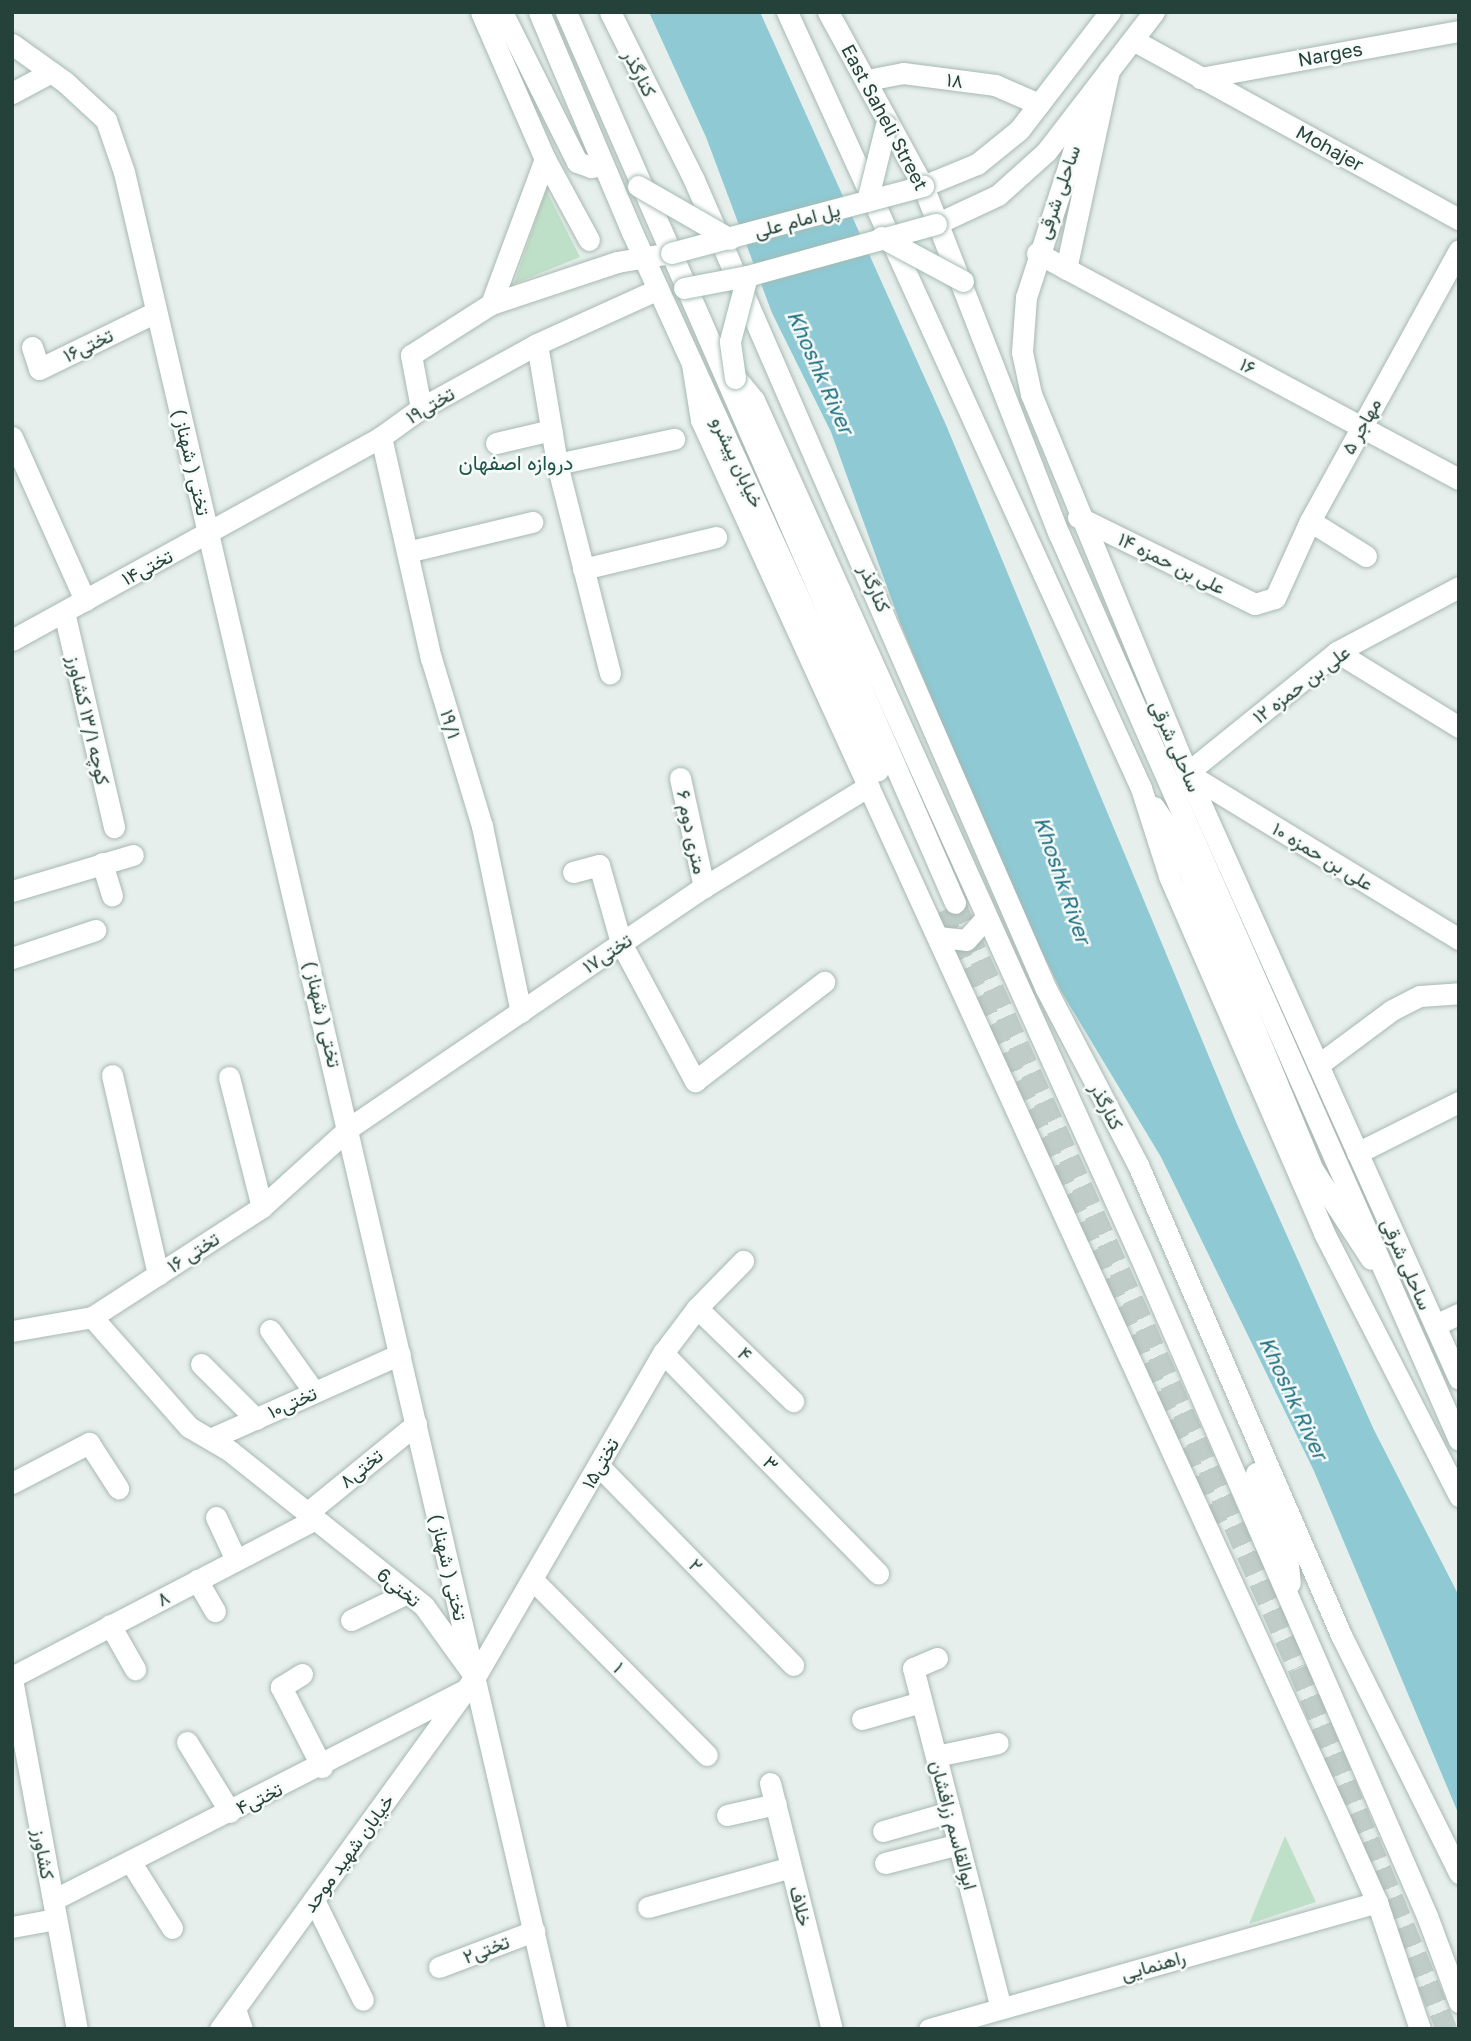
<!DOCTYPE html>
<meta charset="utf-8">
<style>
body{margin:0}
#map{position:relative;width:1471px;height:2041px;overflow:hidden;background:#e6efeb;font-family:"Golos Text",Vazirmatn,sans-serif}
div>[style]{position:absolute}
.green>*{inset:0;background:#bfe0c8}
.water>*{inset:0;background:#8ec9d4}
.secondary-tunnel>*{height:21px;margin-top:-10.5px;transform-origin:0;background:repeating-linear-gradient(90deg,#bfccc8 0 21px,transparent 0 31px)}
.roads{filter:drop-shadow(0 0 2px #a8b8b2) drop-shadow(0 0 2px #a8b8b2)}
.street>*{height:21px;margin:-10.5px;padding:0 10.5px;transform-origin:10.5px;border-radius:10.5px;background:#fff}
.secondary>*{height:21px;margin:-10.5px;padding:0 10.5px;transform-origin:10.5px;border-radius:10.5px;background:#fff}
.bridges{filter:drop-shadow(0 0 2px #a4bbb3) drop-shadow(0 0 2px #a4bbb3)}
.secondary-bridge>*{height:21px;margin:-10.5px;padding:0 10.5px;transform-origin:10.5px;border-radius:10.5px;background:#fff}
span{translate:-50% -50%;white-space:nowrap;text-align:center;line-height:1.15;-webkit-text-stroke:5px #f7fbf9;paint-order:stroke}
.street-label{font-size:19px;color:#24423a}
.water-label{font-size:21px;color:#1c6f80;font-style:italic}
.neighbourhood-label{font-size:21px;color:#1f5548}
.frame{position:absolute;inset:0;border:14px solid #24423a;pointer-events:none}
</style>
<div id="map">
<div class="green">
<i style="clip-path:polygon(546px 190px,580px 257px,514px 284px)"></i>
<i style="clip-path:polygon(1285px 1836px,1316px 1902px,1249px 1924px)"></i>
</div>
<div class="water">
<i style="clip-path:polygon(649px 12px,760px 12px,946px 425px,1237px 1124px,1374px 1430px,1459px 1596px,1459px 1815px,1314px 1471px,1161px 1157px,1061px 991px,1008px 882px,899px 620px,831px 432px,772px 313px,706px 137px)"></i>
</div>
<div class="secondary-tunnel">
<i style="left:955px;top:903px;width:838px;rotate:65.85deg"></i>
<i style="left:1298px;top:1668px;width:391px;rotate:67.6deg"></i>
<i style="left:941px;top:911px;width:680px;rotate:65.7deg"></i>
</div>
<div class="roads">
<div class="street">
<i style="left:481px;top:12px;width:160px;rotate:66.5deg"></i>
<i style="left:545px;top:159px;width:92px;rotate:61.5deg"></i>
<i style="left:867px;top:80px;width:37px;rotate:-11deg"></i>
<i style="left:903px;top:73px;width:93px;rotate:7.4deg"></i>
<i style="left:995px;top:85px;width:48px;rotate:23.4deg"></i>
<i style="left:12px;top:93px;width:44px;rotate:-28.3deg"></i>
<i style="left:1037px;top:253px;width:479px;rotate:28.2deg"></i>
<i style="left:1066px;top:269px;width:204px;rotate:-77.8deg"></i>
<i style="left:491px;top:304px;width:155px;rotate:-69.6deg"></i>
<i style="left:537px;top:344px;width:122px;rotate:80.5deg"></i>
<i style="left:557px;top:464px;width:216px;rotate:75.8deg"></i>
<i style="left:32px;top:347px;width:23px;rotate:72deg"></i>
<i style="left:39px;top:369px;width:130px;rotate:-26deg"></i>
<i style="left:421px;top:408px;width:54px;rotate:-100.7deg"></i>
<i style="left:411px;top:355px;width:95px;rotate:-32.5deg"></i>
<i style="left:491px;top:304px;width:133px;rotate:-18.4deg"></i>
<i style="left:617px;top:262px;width:55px;rotate:-9.5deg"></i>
<i style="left:12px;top:437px;width:179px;rotate:65.9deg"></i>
<i style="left:381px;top:437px;width:227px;rotate:77.3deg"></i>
<i style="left:431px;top:658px;width:176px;rotate:73.1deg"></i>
<i style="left:482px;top:826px;width:190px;rotate:78.2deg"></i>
<i style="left:496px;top:443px;width:57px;rotate:-13.1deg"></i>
<i style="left:557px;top:464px;width:120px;rotate:-12.1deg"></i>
<i style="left:1078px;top:517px;width:197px;rotate:26.2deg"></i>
<i style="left:1255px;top:604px;width:21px;rotate:-17deg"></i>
<i style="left:1275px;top:598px;width:85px;rotate:-65.6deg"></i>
<i style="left:1310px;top:521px;width:309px;rotate:-61.2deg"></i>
<i style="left:1310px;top:521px;width:66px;rotate:32deg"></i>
<i style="left:407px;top:552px;width:129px;rotate:-13.5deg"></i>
<i style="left:583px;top:569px;width:137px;rotate:-13.5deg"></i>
<i style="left:1459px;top:587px;width:138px;rotate:152deg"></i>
<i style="left:1337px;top:652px;width:193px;rotate:141.1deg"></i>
<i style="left:1187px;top:773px;width:319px;rotate:31.4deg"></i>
<i style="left:64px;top:612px;width:221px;rotate:76.9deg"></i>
<i style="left:12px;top:640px;width:421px;rotate:-28.8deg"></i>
<i style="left:381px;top:437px;width:49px;rotate:-35.9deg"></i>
<i style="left:421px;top:408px;width:132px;rotate:-28.9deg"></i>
<i style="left:537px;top:344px;width:133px;rotate:-24.4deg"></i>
<i style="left:1337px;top:652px;width:143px;rotate:31.6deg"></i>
<i style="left:680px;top:778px;width:112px;rotate:77.6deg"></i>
<i style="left:102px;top:863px;width:34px;rotate:73deg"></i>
<i style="left:573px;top:872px;width:27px;rotate:-15deg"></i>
<i style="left:599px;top:865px;width:81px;rotate:74.2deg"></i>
<i style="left:621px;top:943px;width:157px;rotate:61.8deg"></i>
<i style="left:695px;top:1081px;width:163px;rotate:-37.5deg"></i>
<i style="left:12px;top:891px;width:126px;rotate:-16.6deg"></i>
<i style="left:12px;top:958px;width:88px;rotate:-18.6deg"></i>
<i style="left:1318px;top:1065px;width:92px;rotate:-36.6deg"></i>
<i style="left:1392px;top:1010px;width:31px;rotate:-27deg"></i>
<i style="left:1420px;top:996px;width:39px;rotate:-4deg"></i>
<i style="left:112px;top:1075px;width:205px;rotate:77deg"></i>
<i style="left:229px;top:1077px;width:134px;rotate:75.8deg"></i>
<i style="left:1357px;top:1153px;width:114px;rotate:-26.6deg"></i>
<i style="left:697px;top:1308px;width:134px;rotate:44.1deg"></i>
<i style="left:92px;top:1317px;width:147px;rotate:48.6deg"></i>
<i style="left:189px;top:1427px;width:48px;rotate:30.3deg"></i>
<i style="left:230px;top:1451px;width:248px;rotate:38.6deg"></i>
<i style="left:424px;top:1606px;width:87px;rotate:54.3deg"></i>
<i style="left:475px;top:1677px;width:375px;rotate:-59.9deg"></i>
<i style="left:663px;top:1353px;width:56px;rotate:-52.9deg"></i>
<i style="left:697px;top:1308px;width:66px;rotate:-45.6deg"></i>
<i style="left:1435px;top:1325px;width:26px;rotate:-25deg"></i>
<i style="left:270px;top:1330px;width:76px;rotate:54.6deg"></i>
<i style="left:663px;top:1353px;width:308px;rotate:45.7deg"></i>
<i style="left:201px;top:1364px;width:78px;rotate:45deg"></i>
<i style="left:210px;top:1439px;width:208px;rotate:-24.1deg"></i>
<i style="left:599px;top:1466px;width:278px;rotate:45.7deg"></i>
<i style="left:12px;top:1483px;width:87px;rotate:-27.5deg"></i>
<i style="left:89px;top:1443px;width:54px;rotate:57.2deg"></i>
<i style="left:307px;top:1513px;width:141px;rotate:-39.2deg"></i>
<i style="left:216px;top:1517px;width:47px;rotate:65.1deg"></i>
<i style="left:532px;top:1579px;width:248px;rotate:45.2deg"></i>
<i style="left:197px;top:1580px;width:36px;rotate:60deg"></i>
<i style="left:351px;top:1620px;width:62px;rotate:-25.7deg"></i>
<i style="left:110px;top:1625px;width:51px;rotate:60.4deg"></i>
<i style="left:937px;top:1658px;width:26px;rotate:157deg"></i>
<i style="left:913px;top:1668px;width:351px;rotate:75.5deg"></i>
<i style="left:302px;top:1674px;width:25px;rotate:148deg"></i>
<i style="left:281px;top:1687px;width:90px;rotate:62.9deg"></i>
<i style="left:12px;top:1677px;width:342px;rotate:-27.5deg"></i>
<i style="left:862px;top:1719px;width:61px;rotate:-16.1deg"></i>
<i style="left:187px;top:1742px;width:82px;rotate:58.4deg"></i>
<i style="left:936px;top:1756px;width:63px;rotate:-11.8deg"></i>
<i style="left:770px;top:1783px;width:254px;rotate:75.9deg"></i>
<i style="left:727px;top:1815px;width:50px;rotate:-12.7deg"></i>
<i style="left:883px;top:1831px;width:70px;rotate:-15.8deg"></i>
<i style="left:130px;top:1861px;width:79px;rotate:57.9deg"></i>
<i style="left:885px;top:1863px;width:76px;rotate:-14.4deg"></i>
<i style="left:53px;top:1900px;width:461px;rotate:-27deg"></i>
<i style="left:314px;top:1900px;width:111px;rotate:63.9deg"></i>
<i style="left:648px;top:1907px;width:148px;rotate:-15.6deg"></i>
<i style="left:12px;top:1927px;width:45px;rotate:-10.3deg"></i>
<i style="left:439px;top:1967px;width:102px;rotate:-20.8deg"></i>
<i style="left:235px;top:2009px;width:21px;rotate:71deg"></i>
</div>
<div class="secondary">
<i style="left:502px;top:12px;width:168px;rotate:63.4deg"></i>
<i style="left:577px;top:162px;width:15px;rotate:20deg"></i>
<i style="left:591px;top:167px;width:12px;rotate:-9deg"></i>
<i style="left:539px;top:12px;width:239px;rotate:67.1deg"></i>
<i style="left:632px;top:232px;width:592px;rotate:65.47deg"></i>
<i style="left:566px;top:12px;width:972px;rotate:66.41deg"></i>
<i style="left:610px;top:12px;width:188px;rotate:63.4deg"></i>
<i style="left:694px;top:180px;width:882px;rotate:66.49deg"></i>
<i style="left:1046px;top:989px;width:199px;rotate:62.4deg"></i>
<i style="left:1138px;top:1165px;width:512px;rotate:66.64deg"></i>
<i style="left:1341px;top:1635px;width:266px;rotate:63.6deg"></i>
<i style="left:787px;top:12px;width:853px;rotate:65.48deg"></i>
<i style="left:1141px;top:788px;width:92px;rotate:72.3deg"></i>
<i style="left:1169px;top:876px;width:389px;rotate:66.5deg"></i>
<i style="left:1324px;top:1233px;width:296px;rotate:62.8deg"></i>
<i style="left:828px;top:12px;width:198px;rotate:61.4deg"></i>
<i style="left:923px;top:186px;width:374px;rotate:68.7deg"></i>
<i style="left:1059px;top:534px;width:990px;rotate:66.18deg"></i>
<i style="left:1133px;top:40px;width:372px;rotate:28.8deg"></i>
<i style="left:12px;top:44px;width:65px;rotate:35.6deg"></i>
<i style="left:65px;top:82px;width:56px;rotate:42.8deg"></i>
<i style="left:106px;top:120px;width:55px;rotate:70.9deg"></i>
<i style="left:124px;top:172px;width:1907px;rotate:76.9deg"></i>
<i style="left:1200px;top:78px;width:263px;rotate:-10.3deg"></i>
<i style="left:1092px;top:93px;width:214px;rotate:107.9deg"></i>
<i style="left:1026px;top:297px;width:55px;rotate:94.2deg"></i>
<i style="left:1022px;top:352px;width:43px;rotate:77.9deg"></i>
<i style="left:1031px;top:394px;width:410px;rotate:67.6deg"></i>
<i style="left:1187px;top:773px;width:664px;rotate:65.83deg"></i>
<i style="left:923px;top:186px;width:58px;rotate:-22.2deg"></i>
<i style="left:977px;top:164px;width:54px;rotate:-39deg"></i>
<i style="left:1019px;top:130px;width:149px;rotate:-52.4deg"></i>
<i style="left:936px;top:224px;width:68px;rotate:-25.1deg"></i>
<i style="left:998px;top:195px;width:64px;rotate:-41.9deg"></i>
<i style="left:1046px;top:152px;width:177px;rotate:-52.4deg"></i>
<i style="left:717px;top:355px;width:58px;rotate:50.6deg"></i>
<i style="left:754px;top:400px;width:939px;rotate:65.73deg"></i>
<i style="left:1140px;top:1256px;width:720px;rotate:66.5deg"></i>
<i style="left:1427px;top:1916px;width:92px;rotate:69.6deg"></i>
<i style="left:692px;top:364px;width:57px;rotate:80.9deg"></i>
<i style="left:701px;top:420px;width:1541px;rotate:65.46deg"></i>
<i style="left:1341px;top:1822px;width:88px;rotate:65.8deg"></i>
<i style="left:1377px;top:1902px;width:134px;rotate:71.3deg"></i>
<i style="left:1154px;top:807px;width:43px;rotate:56.3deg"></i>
<i style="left:1178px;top:843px;width:354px;rotate:67.6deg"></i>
<i style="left:1313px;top:1170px;width:106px;rotate:56.9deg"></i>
<i style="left:938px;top:937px;width:28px;rotate:6deg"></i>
<i style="left:966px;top:940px;width:30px;rotate:-48deg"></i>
<i style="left:12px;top:1331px;width:81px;rotate:-9.9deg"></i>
<i style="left:92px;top:1317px;width:202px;rotate:-32.9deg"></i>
<i style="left:262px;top:1207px;width:118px;rotate:-42.2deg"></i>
<i style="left:349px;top:1128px;width:429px;rotate:-34.2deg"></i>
<i style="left:704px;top:887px;width:193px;rotate:-31.5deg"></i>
<i style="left:1256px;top:1473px;width:89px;rotate:69.5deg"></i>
<i style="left:1287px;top:1556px;width:27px;rotate:84deg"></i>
<i style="left:12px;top:1679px;width:356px;rotate:79.5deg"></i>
<i style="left:220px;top:2029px;width:435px;rotate:-54.1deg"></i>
<i style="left:929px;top:2029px;width:466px;rotate:-15.8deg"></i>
</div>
</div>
<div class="bridges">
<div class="secondary-bridge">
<i style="left:638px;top:186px;width:106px;rotate:29.9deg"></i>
<i style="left:867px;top:201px;width:78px;rotate:-76deg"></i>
<i style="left:881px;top:237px;width:93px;rotate:28.2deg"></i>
<i style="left:671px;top:253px;width:261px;rotate:-14.9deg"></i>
<i style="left:684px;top:288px;width:64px;rotate:-10.8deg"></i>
<i style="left:747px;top:276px;width:196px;rotate:-15.4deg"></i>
<i style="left:735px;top:378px;width:37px;rotate:-98deg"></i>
<i style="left:730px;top:341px;width:67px;rotate:-75.3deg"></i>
</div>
</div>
<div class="street-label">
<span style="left:1330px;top:54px;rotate:-10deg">Narges</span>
<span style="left:640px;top:73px;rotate:63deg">کنارگذر</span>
<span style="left:955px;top:80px;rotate:7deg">۱۸</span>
<span style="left:885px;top:117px;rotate:62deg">East Saheli Street</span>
<span style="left:1330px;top:148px;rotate:29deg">Mohajer</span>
<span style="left:1058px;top:192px;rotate:-71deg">ساحلی شرقی</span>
<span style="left:797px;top:220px;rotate:-15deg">پل امام علی</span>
<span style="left:88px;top:345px;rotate:-26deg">تختی۱۶</span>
<span style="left:1248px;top:366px;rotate:28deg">۱۶</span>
<span style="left:430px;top:405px;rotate:-31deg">تختی۱۹</span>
<span style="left:1361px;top:426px;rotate:-61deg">۵ مهاجر</span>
<span style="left:192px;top:462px;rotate:77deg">تختی ( شهناز )</span>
<span style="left:738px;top:462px;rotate:65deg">خیابان پیشرو</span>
<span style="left:1172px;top:563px;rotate:26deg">۱۴ علی بن حمزه</span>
<span style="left:147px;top:567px;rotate:-28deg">تختی۱۴</span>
<span style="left:875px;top:588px;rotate:66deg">کنارگذر</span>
<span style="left:1301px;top:684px;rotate:-37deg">۱۲ علی بن حمزه</span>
<span style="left:89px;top:720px;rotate:77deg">کوچه ۱۳/۱ کشاورز</span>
<span style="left:451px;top:724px;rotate:73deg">۱۹/۱</span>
<span style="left:1176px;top:746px;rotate:66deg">ساحلی شرقی</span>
<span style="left:692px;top:832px;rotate:78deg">۶ متری دوم</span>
<span style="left:1323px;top:856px;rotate:31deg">۱۰ علی بن حمزه</span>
<span style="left:607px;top:953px;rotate:-34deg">تختی۱۷</span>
<span style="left:323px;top:1014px;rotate:77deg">تختی ( شهناز )</span>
<span style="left:1107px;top:1106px;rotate:63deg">کنارگذر</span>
<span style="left:193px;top:1252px;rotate:-33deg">تختی ۱۶</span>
<span style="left:1407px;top:1264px;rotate:66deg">ساحلی شرقی</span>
<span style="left:745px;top:1354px;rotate:45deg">۴</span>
<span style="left:292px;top:1402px;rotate:-24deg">تختی۱۰</span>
<span style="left:600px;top:1463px;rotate:-60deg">تختی۱۵</span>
<span style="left:771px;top:1463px;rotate:46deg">۳</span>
<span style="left:361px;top:1468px;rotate:-39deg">تختی۸</span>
<span style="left:696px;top:1565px;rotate:46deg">۲</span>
<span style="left:449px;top:1567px;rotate:77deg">تختی ( شهناز )</span>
<span style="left:399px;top:1587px;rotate:39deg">6تختی</span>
<span style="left:163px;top:1598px;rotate:-27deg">۸</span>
<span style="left:619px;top:1667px;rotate:45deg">۱</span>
<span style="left:259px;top:1798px;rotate:-26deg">تختی۴</span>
<span style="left:954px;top:1825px;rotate:75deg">ابوالقاسم زرافشان</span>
<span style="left:348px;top:1853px;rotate:-54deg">خیابان شهید موحد</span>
<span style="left:44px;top:1854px;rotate:80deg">کشاورز</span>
<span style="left:801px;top:1906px;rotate:76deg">خلاف</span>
<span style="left:486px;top:1949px;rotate:-21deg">تختی۲</span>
<span style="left:1153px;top:1965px;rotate:-16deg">راهنمایی</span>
</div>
<div class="water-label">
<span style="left:821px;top:372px;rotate:66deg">Khoshk River</span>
<span style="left:1063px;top:880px;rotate:71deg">Khoshk River</span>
<span style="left:1294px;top:1398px;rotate:65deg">Khoshk River</span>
</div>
<div class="neighbourhood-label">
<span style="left:516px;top:462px">دروازه اصفهان</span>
</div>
<div class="frame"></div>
</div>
